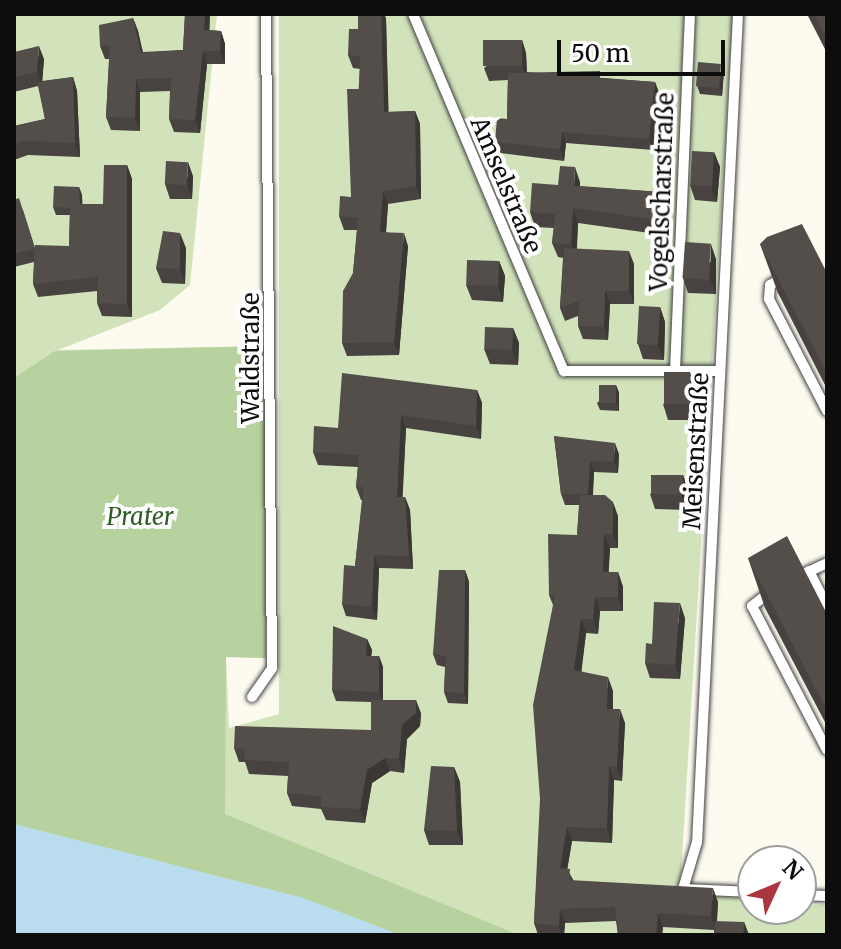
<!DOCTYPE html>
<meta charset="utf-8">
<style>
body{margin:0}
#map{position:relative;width:841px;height:949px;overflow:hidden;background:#fdfaef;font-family:Merriweather,serif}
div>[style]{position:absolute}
.green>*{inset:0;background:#d2e3bc}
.forest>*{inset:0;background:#b7d29e}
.water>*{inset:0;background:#b9dcee}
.roads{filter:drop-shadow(0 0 2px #404040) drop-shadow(0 0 2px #404040)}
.service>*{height:10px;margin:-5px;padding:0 5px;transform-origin:5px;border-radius:5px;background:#fff}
.wall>*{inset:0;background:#484340}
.shaded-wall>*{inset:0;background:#3b3734}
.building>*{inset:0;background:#544e4b;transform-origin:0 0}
span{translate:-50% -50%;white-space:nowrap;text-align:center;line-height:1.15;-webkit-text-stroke:8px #fff;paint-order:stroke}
.street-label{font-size:24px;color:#0d0d0d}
.park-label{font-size:24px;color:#325c25;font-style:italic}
.frame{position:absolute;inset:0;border:16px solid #0d0d0d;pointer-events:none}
.north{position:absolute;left:737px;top:845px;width:80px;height:80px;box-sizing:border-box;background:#fff;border:2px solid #9e9e9e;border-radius:50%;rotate:46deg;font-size:22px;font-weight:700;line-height:32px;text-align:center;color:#0d0d0d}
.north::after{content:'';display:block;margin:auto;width:28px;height:36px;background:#ab363f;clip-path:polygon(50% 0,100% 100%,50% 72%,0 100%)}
.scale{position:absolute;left:557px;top:40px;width:168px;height:36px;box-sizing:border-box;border:4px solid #0d0d0d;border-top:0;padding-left:10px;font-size:24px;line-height:28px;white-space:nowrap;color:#0d0d0d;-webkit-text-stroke:6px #fff;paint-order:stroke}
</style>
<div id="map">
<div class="green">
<i style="clip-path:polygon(14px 14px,217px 14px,190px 285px,160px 310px,58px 350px,265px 346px,266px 658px,226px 657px,229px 728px,279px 714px,279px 14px,733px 14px,680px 892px,753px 898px,753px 909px,827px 904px,827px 935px,14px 935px)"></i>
</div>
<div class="forest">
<i style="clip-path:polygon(265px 346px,266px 658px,226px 657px,225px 814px,519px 935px,400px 935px,303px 898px,14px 824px,14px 378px,55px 351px)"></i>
</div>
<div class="water">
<i style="clip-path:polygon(14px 824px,303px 898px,400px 935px,14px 935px)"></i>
</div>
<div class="roads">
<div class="service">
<i style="left:413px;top:14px;width:388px;rotate:67.1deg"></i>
<i style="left:564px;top:371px;width:156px"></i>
<i style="left:738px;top:14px;width:829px;rotate:92.83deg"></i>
<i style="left:697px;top:842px;width:49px;rotate:106.6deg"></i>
<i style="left:683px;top:889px;width:70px;rotate:2.5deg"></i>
<i style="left:785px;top:276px;width:17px;rotate:149deg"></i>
<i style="left:770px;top:285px;width:14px;rotate:94deg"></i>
<i style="left:769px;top:299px;width:126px;rotate:62.6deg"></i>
<i style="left:675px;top:371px;width:357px;rotate:-87.6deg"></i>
<i style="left:809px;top:571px;width:39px;rotate:63deg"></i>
<i style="left:795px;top:578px;width:35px;rotate:-25deg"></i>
<i style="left:770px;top:592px;width:23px;rotate:142deg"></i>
<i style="left:752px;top:606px;width:162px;rotate:62.5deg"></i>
<i style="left:252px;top:697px;width:35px;rotate:-55deg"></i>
<i style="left:272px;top:668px;width:654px;rotate:-90.53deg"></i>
<i style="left:801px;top:895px;width:26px;rotate:2deg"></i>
</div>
</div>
<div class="wall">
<i style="clip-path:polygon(185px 14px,210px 14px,209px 30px,221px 31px,225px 44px,225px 64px,207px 64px,200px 133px,174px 132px,169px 119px,170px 91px,140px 92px,140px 131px,111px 130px,106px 117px,109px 59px,105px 59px,100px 46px,133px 18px,138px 31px,143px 52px,183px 50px)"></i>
<i style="clip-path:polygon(807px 14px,827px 14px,827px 53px)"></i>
<i style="clip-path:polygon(386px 18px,388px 112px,415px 111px,420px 124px,421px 199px,388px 204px,386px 232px,408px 246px,399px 355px,347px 356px,342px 343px,353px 273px,357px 230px,344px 230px,339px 216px,351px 197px,360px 69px,353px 68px,348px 55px,358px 29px)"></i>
<i style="clip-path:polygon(522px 40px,526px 53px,527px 72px,655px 82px,659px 93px,653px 150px,566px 143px,564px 161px,500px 153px,495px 142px,507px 119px,508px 80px,489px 81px,484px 68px)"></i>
<i style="clip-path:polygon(14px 52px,44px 59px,42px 81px,73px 77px,77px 91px,80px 157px,28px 155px,14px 160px,14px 126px,45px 119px,38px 86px,14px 92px)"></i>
<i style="clip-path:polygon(724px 71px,722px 96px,700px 94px,697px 86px)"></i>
<i style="clip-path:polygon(714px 152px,720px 167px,717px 202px,695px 200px,690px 185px)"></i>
<i style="clip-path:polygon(127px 165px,132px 179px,132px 317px,102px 316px,97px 303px,97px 291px,38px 297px,33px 284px,34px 262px,14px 267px,14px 200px,23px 210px,35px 248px,69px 246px,70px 215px,56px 215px,53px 207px,79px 187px,82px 195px,82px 204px,103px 204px)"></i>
<i style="clip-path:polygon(193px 176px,192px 199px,170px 199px,165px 184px)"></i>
<i style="clip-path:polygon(580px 182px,580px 186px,660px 192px,665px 206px,664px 235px,578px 223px,577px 249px,634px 264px,634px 304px,610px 304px,608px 340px,583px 339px,578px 326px,578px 316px,565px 321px,560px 308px,563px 258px,558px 257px,552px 243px,554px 228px,535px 227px,530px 212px,558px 185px)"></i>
<i style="clip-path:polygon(760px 244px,827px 273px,827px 389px,778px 293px)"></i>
<i style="clip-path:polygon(186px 248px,185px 284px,162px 283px,156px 268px)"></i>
<i style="clip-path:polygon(716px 259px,716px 294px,688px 293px,683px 278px)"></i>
<i style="clip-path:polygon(499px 261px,505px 276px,503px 302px,472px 300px,466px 285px)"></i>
<i style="clip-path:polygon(660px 307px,665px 322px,664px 360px,643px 359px,638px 344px)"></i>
<i style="clip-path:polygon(513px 328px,519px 343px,518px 365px,490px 364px,484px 349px)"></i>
<i style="clip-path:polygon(616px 385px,619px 393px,619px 411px,600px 410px,597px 403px)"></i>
<i style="clip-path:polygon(695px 387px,694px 420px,668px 420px,663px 404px)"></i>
<i style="clip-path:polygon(477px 390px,482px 403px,481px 439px,406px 428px,402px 497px,405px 497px,410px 510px,413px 569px,379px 568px,377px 620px,346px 616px,342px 604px,355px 566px,362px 500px,361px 500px,356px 487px,358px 467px,318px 465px,313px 452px,338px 428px)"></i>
<i style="clip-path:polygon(554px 436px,619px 454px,618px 473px,594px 472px,593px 495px,618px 516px,618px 548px,610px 548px,608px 572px,618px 572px,623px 587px,623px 611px,600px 611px,598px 634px,586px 633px,581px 671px,613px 691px,613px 709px,625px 723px,622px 781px,614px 780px,612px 843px,572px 841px,567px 869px,574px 881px,718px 902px,717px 922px,744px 922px,749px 935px,714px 935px,714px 930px,663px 927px,662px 935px,618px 935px,616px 921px,565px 923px,564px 935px,538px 935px,534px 923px,553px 605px,549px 595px,577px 535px,579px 505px,565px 505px,561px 494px)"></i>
<i style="clip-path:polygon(683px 475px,688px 489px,687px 510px,655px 509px,650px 494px)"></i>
<i style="clip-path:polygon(748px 558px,827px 614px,827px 726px,765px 608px)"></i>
<i style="clip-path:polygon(465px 570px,469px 582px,468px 704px,448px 703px,444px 692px,445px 667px,437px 665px,433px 654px)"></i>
<i style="clip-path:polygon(685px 618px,680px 679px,650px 678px,645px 663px,652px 644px)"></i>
<i style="clip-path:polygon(367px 639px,372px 650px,371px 656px,379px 656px,383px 667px,383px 700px,421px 713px,420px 726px,407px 739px,404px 773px,390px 771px,372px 783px,365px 823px,326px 820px,321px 809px,292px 806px,287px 793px,288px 776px,249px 774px,245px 762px,239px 762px,234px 748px,371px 730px,371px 702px,336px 701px,332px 690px)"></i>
<i style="clip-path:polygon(454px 767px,460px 782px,463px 845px,429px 845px,424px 830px)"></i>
</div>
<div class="shaded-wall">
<i style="clip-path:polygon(205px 14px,210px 14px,209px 43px,204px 30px)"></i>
<i style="clip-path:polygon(381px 14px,384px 14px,386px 18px,389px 126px,384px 112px)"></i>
<i style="clip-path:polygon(133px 18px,138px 31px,145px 66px,141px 53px)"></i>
<i style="clip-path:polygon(221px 31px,225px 44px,225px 64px,220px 51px)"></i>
<i style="clip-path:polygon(522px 40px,526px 53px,527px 79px,522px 66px)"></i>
<i style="clip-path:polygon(39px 46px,44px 59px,42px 85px,37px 72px)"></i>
<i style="clip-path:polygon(203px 51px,207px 64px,200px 133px,195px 120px)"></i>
<i style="clip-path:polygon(721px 64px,724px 71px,722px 96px,720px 88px)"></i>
<i style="clip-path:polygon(73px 77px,77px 91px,80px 157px,75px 143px)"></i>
<i style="clip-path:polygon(136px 79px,140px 92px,140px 131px,135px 118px)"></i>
<i style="clip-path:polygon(655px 82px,659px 93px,653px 150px,649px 139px)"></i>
<i style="clip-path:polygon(415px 111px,420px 124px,421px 199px,416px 186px)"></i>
<i style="clip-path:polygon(562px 132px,566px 143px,564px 161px,560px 149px)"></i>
<i style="clip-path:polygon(714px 152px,720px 167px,717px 202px,711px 187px)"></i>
<i style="clip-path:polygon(188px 162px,193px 176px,192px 199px,187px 184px)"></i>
<i style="clip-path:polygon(127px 165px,132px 179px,132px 317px,127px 304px)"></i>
<i style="clip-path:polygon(575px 167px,580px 182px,579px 201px,574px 186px)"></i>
<i style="clip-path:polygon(79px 187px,82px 195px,83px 216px,80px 208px)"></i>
<i style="clip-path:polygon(383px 191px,388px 204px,385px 245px,380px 232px)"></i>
<i style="clip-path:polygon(660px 192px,665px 206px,664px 235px,658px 220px)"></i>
<i style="clip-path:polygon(573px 208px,578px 223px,576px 258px,571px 244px)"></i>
<i style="clip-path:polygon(180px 233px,186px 248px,185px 284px,180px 269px)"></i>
<i style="clip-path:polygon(404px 233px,408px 246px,399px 355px,394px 342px)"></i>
<i style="clip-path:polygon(711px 244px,716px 259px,716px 294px,710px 279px)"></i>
<i style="clip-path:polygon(629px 251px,634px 264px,634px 304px,629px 291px)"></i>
<i style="clip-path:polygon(499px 261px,505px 276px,503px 302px,498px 286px)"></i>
<i style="clip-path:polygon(605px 291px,610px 304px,608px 340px,604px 327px)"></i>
<i style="clip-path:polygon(660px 307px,665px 322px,664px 360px,658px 345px)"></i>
<i style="clip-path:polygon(513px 328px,519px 343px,518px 365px,512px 350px)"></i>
<i style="clip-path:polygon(690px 372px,695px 387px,694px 420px,689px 405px)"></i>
<i style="clip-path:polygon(616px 385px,619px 393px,619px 411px,616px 403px)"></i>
<i style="clip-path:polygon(477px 390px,482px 403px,481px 439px,476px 426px)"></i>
<i style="clip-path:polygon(401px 415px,406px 428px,402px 510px,397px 497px)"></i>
<i style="clip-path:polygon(615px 443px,619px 454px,618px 473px,614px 462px)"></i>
<i style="clip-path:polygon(590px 461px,594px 472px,592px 505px,588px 494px)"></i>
<i style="clip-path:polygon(683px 475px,688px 489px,687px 510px,682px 496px)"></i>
<i style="clip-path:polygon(405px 497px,410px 510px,413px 569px,409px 556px)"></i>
<i style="clip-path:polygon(613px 502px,618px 516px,618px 548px,613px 534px)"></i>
<i style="clip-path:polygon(604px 534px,610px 548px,608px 586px,603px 572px)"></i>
<i style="clip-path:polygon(374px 555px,379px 568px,377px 620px,372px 607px)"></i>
<i style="clip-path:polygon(465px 570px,469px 582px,468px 704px,464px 693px)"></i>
<i style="clip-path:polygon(618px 572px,623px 587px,623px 611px,618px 597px)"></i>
<i style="clip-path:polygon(595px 597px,600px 611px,598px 634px,593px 619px)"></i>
<i style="clip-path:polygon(680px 603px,685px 618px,680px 679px,675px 665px)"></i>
<i style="clip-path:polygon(581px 619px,586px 633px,580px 684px,574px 670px)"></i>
<i style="clip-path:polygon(367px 639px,372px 650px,370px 667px,366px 656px)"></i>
<i style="clip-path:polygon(379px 656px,383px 667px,383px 703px,379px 692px)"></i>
<i style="clip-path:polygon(608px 677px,613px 691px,612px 723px,607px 709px)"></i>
<i style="clip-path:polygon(416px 700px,421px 713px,420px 726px,407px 739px,404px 773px,399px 759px,402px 725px)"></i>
<i style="clip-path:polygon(620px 709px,625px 723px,622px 781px,617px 767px)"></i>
<i style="clip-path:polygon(385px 758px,390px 771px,372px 783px,365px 823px,360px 809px,367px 770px)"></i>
<i style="clip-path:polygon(609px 766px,614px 780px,612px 843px,607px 828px)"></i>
<i style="clip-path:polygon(454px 767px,460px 782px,463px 845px,457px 831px)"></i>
<i style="clip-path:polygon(567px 827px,572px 841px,565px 883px,560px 868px)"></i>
<i style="clip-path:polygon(713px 888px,718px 902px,716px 930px,711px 916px)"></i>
<i style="clip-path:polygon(560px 909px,565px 923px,564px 935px,562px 935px,559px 926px)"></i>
<i style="clip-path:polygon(658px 913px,663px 927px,662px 935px,656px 935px)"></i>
<i style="clip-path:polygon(744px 922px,749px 935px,743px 935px)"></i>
</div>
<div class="building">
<i style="clip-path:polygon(185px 14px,205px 14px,204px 30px,221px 31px,220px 51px,203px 51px,195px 120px,169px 119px,171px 78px,136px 79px,135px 118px,106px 117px,110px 46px,100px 46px,99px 25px,133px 18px,141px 53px,183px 50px)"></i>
<i style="clip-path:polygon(358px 14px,381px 14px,384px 112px,415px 111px,416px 186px,383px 191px,380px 232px,404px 233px,394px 342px,342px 343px,343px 291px,353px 273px,358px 218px,339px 216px,340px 196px,351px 197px,347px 89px,359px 89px,360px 56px,348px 55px,349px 29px,358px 29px)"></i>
<i style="clip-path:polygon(814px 14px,827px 14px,827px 39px)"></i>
<i style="left:522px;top:40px;width:26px;height:39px;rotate:90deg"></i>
<i style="clip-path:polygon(39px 46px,37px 72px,14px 77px,14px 52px)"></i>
<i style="left:698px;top:62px;width:23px;height:24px;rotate:5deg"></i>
<i style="clip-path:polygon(600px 71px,600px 78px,655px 82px,649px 139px,562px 132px,560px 149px,495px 142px,497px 118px,507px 119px,508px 73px)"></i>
<i style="clip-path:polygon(73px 77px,75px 143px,23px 141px,14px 145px,14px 126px,45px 119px,38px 82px)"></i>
<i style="left:692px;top:151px;width:22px;height:34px;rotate:3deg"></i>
<i style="left:166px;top:161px;width:22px;height:23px;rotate:3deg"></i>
<i style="clip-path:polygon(104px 165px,127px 165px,127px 304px,97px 303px,98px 277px,33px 284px,35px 245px,69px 246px,70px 204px,103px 204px)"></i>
<i style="clip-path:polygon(560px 166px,575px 167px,574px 186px,660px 192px,658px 220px,573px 208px,571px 244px,552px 243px,555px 214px,530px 212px,532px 183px,558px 185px)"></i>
<i style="clip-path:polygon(54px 186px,79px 187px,80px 204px,70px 204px,70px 208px,53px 207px)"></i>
<i style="clip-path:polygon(19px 198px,35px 249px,14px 254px,14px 200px)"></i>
<i style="clip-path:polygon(802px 224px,827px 273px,827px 374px,760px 244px,767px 237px)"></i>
<i style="clip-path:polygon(163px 231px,180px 233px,180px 269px,156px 268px)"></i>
<i style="left:685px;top:242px;width:26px;height:36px;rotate:4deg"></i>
<i style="clip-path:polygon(564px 248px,629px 251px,629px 291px,605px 291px,604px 327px,578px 326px,579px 301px,560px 308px)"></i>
<i style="left:467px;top:260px;width:32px;height:25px;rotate:2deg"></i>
<i style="left:639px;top:306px;width:21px;height:38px;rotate:3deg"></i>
<i style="left:485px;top:327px;width:28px;height:22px;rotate:2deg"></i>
<i style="left:664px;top:372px;width:26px;height:32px"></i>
<i style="clip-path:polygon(342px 373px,477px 390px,476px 426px,401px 415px,397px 497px,405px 497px,409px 556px,374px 555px,372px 607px,342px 604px,344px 565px,355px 566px,364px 487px,356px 487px,359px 455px,313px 452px,314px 426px,338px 428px)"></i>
<i style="left:599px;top:385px;width:17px;height:18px"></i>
<i style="clip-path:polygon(554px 436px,615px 443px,614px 462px,590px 461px,588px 494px,561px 494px)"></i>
<i style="left:651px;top:475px;width:32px;height:19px"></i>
<i style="clip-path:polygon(580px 495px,605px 495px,613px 502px,613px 534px,604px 534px,603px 572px,618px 572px,618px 597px,595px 597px,593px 619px,581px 619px,574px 670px,608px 677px,607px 709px,620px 709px,617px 767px,609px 766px,607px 828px,567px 827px,560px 868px,570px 869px,569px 880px,713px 888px,711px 916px,658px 913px,656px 935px,618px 935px,615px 907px,560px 909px,559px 926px,534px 923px,540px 799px,533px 705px,555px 595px,549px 595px,548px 534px,577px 535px)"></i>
<i style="clip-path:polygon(787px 536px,827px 614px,827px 711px,748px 558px)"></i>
<i style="clip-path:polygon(439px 570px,465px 570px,464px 693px,444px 692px,446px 656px,433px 654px)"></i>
<i style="clip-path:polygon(654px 602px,680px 603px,675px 665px,645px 663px,646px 643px,652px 644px)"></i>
<i style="clip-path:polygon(333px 626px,367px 639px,366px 656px,379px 656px,379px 692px,332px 690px)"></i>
<i style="clip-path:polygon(371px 700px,416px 700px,416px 713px,402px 725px,399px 759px,385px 758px,367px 770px,360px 809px,321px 807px,321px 796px,287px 793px,289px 762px,244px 760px,245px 749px,234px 748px,235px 726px,371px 730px)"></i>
<i style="clip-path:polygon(431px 766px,454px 767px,457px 831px,424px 830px)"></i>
<i style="left:715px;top:921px;width:29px;height:14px;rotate:2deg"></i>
</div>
<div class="street-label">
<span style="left:506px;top:185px;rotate:67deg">Amselstraße</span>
<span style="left:662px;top:192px;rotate:-88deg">Vogelscharstraße</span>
<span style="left:251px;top:358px;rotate:-90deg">Waldstraße</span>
<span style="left:696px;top:451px;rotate:-87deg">Meisenstraße</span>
</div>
<div class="park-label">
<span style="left:140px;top:517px">Prater</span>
</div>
<div class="frame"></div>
<div class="north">N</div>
<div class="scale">50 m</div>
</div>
